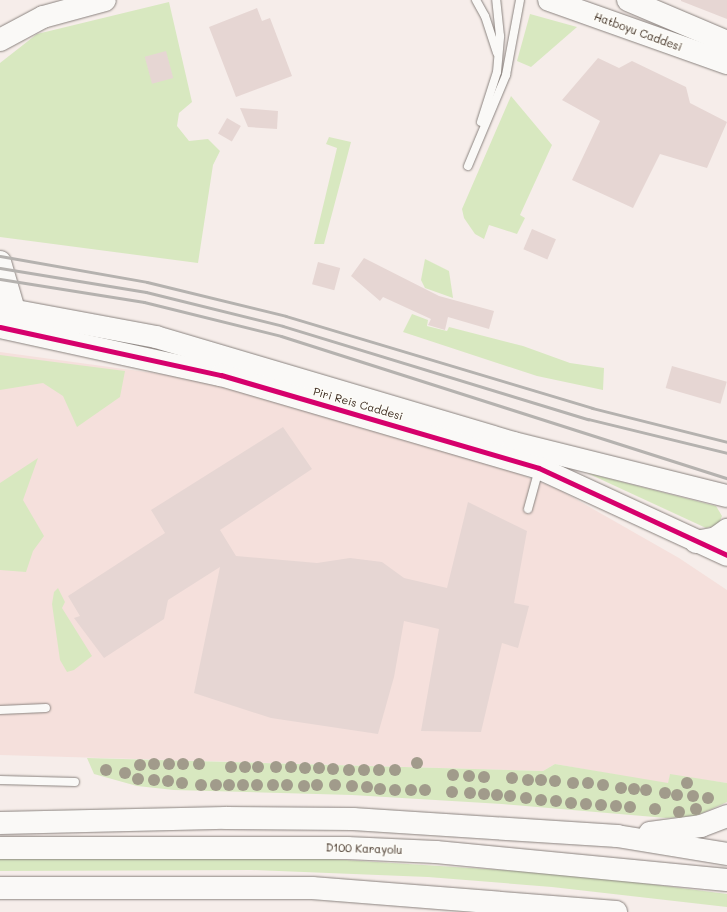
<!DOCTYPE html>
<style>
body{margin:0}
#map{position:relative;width:727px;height:912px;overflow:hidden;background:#f6edea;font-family:Mali,sans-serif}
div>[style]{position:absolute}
.built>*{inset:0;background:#f5e0dc}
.green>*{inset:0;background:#d8e8c0}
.building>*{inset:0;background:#e6d6d3;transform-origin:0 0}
.roads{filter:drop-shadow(0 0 1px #8a837f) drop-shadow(0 0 1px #8a837f)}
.lane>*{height:8px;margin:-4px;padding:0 4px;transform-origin:4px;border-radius:4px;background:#faf9f7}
.secondary>*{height:22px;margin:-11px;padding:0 11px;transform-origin:11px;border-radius:11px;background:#faf9f7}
.primary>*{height:22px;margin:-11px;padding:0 11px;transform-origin:11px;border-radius:11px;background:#faf9f7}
.highway>*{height:22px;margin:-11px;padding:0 11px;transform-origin:11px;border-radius:11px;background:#faf9f7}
.rail>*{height:3px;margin:-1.5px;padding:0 1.5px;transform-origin:1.5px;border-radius:1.5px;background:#b5b2af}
.cycleway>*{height:5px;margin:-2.5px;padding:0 2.5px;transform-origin:2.5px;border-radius:2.5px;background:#d6006c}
.trees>*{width:12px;height:12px;margin:-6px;border-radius:50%;background:#a19b8b}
span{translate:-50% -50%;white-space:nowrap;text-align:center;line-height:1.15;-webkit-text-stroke:3px #fdfcf7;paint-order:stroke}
.street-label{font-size:11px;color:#3b2a1e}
</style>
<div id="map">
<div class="built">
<i style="clip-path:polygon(0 352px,241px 385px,480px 459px,558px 489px,679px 558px,727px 590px,727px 783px,670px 775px,668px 784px,555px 764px,543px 771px,0 755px)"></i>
</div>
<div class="green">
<i style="clip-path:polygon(169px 2px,192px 102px,179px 113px,177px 126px,189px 141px,208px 139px,220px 151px,213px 165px,198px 263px,0 237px,0 63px,37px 34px)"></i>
<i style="clip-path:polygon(530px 14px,577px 27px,531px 67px,517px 61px)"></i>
<i style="clip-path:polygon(511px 96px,552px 145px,520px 215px,525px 218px,517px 234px,489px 225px,484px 239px,475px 234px,464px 218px,462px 209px)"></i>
<i style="clip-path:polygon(329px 137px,351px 142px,324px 244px,314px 244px,337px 148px,326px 144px)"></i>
<i style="clip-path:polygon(425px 259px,449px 271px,453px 298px,425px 288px,421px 280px)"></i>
<i style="clip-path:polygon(412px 314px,428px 320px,427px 326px,447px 331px,449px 327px,523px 346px,570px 363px,604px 368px,603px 390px,537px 376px,403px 332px)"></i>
<i style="clip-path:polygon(0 355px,125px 371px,120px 397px,77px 427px,63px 396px,43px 383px,0 390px)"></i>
<i style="clip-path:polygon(38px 458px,23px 500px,44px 536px,33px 551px,26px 572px,0 570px,0 483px)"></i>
<i style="clip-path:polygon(587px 473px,716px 506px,722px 516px,718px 525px,706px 528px)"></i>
<i style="clip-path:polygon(58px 588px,65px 602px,62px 608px,92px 656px,74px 670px,67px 672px,60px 660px,52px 604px,54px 592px)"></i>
<i style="clip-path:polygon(87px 758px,543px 771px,555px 764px,668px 783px,670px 774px,727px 783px,727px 802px,696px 816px,666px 818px,502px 804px,352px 795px,174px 790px,137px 786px,94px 774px)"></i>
<i style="clip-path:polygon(314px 858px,581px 875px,727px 894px,727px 907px,552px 887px,428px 877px,252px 870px,0 871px,0 859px)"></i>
</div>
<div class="building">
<i style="clip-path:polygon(681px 0,727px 0,727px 19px,681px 1px)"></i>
<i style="clip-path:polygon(257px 8px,262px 21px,270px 18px,292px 76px,236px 97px,209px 27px)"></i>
<i style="left:166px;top:51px;width:28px;height:22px;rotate:75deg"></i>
<i style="clip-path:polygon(598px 58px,619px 68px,632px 61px,686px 87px,690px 103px,727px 122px,707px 168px,660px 154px,633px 208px,572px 180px,600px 121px,562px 100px)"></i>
<i style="clip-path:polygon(240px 108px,278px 111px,277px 129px,248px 127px)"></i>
<i style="left:227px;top:118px;width:16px;height:18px;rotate:30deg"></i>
<i style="left:532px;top:229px;width:26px;height:22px;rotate:23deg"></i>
<i style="clip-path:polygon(364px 258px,439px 296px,494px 311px,489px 329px,448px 317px,445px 330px,428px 325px,431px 319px,383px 297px,380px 301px,351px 276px)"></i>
<i style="left:318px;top:262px;width:23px;height:23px;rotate:15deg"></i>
<i style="left:672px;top:366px;width:57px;height:23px;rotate:16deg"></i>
<i style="clip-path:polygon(283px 427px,312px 469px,220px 530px,236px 556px,317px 563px,350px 558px,382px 562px,404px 578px,447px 588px,468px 502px,527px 531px,514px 603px,529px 606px,518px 648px,502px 643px,481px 732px,421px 731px,439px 629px,404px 621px,394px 677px,378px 734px,271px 718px,194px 693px,220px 567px,168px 600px,164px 619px,104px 658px,74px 618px,80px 616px,68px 596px,165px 533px,151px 510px)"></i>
</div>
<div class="roads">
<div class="lane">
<i style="left:476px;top:0;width:18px;rotate:61deg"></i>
<i style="left:485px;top:16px;width:39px;rotate:72deg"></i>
<i style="left:481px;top:122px;width:52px;rotate:-72.3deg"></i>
<i style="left:497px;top:72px;width:36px;rotate:-85deg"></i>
<i style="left:500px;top:36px;width:36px;rotate:-96deg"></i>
<i style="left:468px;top:166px;width:99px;rotate:-67.3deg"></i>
<i style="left:506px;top:75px;width:76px;rotate:-79.4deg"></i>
<i style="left:528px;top:509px;width:41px;rotate:-74.6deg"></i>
<i style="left:0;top:710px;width:46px;rotate:-2.5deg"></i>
<i style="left:0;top:780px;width:75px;rotate:1.5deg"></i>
</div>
<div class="secondary">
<i style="left:0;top:262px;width:50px;rotate:73.7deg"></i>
<i style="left:0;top:308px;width:159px;rotate:10.5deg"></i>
<i style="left:156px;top:337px;width:373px;rotate:16.5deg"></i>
<i style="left:514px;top:443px;width:219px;rotate:14deg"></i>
<i style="left:0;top:327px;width:226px;rotate:12.3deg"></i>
<i style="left:221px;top:375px;width:331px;rotate:16.3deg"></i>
<i style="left:539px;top:468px;width:207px;rotate:24.8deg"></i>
<i style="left:696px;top:542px;width:20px;rotate:-11deg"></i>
<i style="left:716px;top:538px;width:14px;rotate:-36deg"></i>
</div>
<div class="primary">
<i style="left:549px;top:0;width:189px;rotate:19.5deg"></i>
<i style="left:628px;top:0;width:108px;rotate:23deg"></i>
<i style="left:0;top:40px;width:49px;rotate:-28.1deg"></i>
<i style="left:43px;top:17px;width:64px;rotate:-15.3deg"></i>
</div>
<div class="highway">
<i style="left:0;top:823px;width:226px;rotate:-1.3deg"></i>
<i style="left:226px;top:818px;width:127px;rotate:0.5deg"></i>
<i style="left:353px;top:819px;width:265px;rotate:3.7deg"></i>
<i style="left:617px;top:836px;width:111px;rotate:9.3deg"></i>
<i style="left:650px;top:833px;width:51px;rotate:-7.8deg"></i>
<i style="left:701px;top:826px;width:28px;rotate:-21deg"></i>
<i style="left:0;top:848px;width:347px"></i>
<i style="left:347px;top:848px;width:89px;rotate:2.6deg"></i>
<i style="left:436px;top:852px;width:292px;rotate:5.5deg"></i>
<i style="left:0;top:888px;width:312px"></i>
<i style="left:312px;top:888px;width:305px;rotate:4.5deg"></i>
</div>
</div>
<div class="rail">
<i style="left:0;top:256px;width:149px;rotate:10deg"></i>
<i style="left:147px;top:282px;width:143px;rotate:13.7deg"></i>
<i style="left:286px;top:316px;width:320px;rotate:16.7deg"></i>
<i style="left:592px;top:408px;width:139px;rotate:14.1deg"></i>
<i style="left:0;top:268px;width:148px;rotate:9.3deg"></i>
<i style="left:146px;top:292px;width:141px;rotate:13.9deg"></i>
<i style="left:283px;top:326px;width:319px;rotate:17deg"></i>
<i style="left:588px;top:419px;width:143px;rotate:13.7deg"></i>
<i style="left:0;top:279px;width:146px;rotate:9.1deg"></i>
<i style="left:144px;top:302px;width:141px;rotate:13.9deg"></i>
<i style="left:281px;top:336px;width:468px;rotate:17.7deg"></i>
</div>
<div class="cycleway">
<i style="left:0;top:327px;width:226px;rotate:12.3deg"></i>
<i style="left:221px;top:375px;width:331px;rotate:16.3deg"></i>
<i style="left:539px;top:468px;width:207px;rotate:24.8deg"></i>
</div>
<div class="trees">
<i style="left:417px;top:763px"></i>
<i style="left:154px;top:764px"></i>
<i style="left:169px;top:764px"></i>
<i style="left:183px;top:764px"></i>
<i style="left:199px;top:764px"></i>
<i style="left:140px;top:765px"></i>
<i style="left:231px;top:767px"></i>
<i style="left:245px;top:767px"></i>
<i style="left:258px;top:767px"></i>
<i style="left:276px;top:767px"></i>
<i style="left:291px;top:767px"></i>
<i style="left:305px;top:768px"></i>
<i style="left:319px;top:768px"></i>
<i style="left:333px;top:769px"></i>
<i style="left:106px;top:770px"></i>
<i style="left:349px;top:770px"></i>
<i style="left:364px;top:770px"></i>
<i style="left:379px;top:770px"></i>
<i style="left:395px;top:770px"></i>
<i style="left:125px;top:773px"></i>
<i style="left:453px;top:775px"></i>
<i style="left:469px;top:776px"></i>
<i style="left:484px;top:777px"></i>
<i style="left:512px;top:778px"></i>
<i style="left:138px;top:779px"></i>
<i style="left:154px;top:780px"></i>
<i style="left:528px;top:780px"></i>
<i style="left:541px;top:780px"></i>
<i style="left:168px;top:781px"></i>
<i style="left:555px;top:781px"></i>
<i style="left:182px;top:783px"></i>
<i style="left:573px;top:783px"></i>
<i style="left:588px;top:783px"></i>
<i style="left:687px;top:783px"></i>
<i style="left:201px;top:785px"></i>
<i style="left:216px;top:785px"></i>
<i style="left:229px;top:785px"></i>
<i style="left:243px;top:785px"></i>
<i style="left:257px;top:785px"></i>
<i style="left:273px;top:785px"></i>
<i style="left:287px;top:785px"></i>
<i style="left:317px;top:785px"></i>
<i style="left:335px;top:785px"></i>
<i style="left:603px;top:785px"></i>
<i style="left:304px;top:786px"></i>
<i style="left:352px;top:786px"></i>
<i style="left:367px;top:787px"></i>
<i style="left:621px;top:788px"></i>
<i style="left:380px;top:789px"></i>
<i style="left:634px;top:789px"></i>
<i style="left:395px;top:790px"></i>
<i style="left:411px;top:790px"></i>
<i style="left:425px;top:790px"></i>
<i style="left:646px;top:790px"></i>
<i style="left:452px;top:792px"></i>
<i style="left:470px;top:793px"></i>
<i style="left:665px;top:793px"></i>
<i style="left:484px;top:794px"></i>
<i style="left:497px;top:795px"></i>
<i style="left:677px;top:795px"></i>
<i style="left:510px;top:796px"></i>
<i style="left:693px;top:796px"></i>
<i style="left:526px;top:798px"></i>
<i style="left:708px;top:798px"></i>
<i style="left:541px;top:800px"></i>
<i style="left:556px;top:801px"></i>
<i style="left:571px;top:803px"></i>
<i style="left:586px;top:804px"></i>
<i style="left:601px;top:805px"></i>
<i style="left:616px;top:806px"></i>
<i style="left:630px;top:807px"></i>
<i style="left:655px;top:809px"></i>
<i style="left:696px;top:809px"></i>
<i style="left:679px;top:812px"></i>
</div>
<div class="street-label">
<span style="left:638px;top:32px;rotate:20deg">Hatboyu Caddesi</span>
<span style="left:358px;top:404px;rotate:16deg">Piri Reis Caddesi</span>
<span style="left:364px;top:849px;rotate:2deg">D100 Karayolu</span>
</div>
</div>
